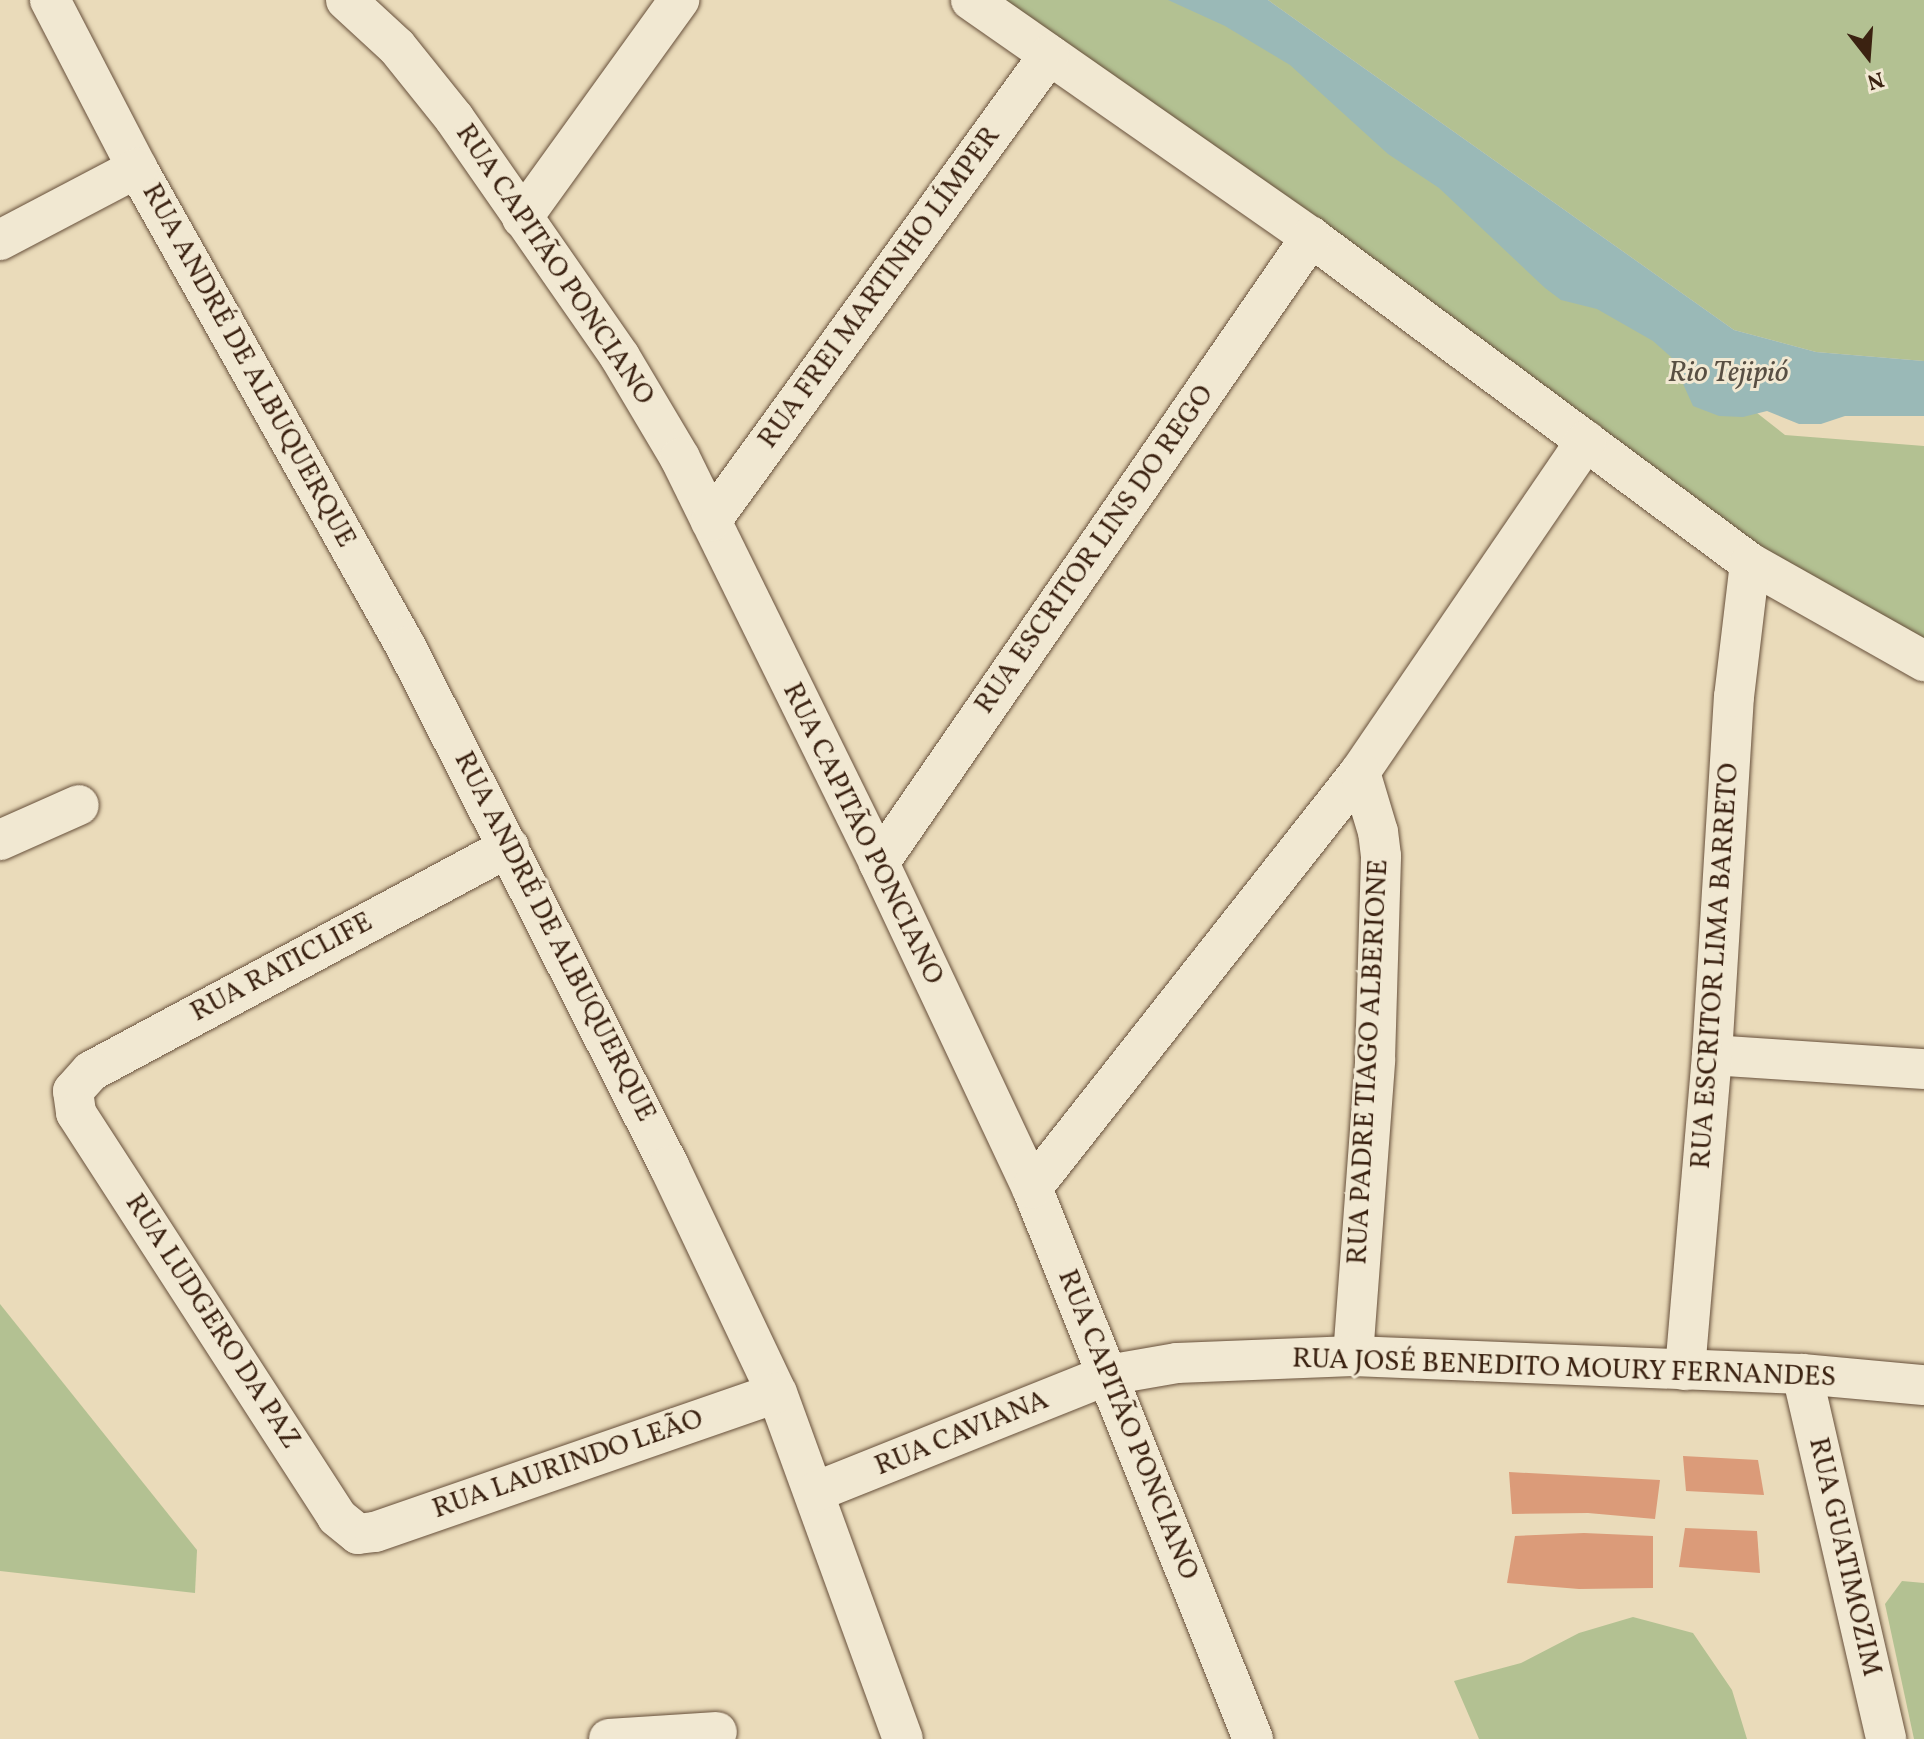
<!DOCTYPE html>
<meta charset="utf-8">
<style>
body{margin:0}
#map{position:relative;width:1924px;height:1739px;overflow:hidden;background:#eadbba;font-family:Vollkorn,serif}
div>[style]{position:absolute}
.green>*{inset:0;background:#b3c192}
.water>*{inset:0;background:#9ab9b7}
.building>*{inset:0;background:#db9b79}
.roads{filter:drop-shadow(0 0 2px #67503b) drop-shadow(0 0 2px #67503b)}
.minor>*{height:40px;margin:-20px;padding:0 20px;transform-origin:20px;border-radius:20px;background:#f1e8d2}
span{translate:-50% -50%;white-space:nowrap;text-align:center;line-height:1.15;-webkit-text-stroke:6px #f1e8d2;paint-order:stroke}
.street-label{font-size:28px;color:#3b2211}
.water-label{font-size:30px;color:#584f43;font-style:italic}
.north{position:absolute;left:1828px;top:16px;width:80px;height:80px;-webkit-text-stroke:6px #f1e8d2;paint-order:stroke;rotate:163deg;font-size:22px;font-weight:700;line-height:32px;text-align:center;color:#3b2211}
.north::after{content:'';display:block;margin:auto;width:28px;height:36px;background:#3b2211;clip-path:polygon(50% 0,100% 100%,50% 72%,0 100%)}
</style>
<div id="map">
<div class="green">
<i style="clip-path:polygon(968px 0,1200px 0,1350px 94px,1785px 435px,1924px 446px,1924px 658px,1192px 174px)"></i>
<i style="clip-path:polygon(1268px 0,1924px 0,1924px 361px,1816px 352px,1734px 330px)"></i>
<i style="clip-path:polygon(0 1304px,197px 1550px,195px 1593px,0 1571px)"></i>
<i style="clip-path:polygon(1902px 1581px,1924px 1583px,1924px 1739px,1914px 1739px,1885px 1604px)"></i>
<i style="clip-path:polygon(1633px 1617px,1693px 1633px,1732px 1690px,1747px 1739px,1479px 1739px,1454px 1681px,1521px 1663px,1579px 1633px)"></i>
</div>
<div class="water">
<i style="clip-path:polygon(1168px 0,1268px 0,1734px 330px,1816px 352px,1924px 361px,1924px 416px,1845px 416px,1821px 424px,1799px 424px,1767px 411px,1743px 417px,1719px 416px,1693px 406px,1671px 357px,1653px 341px,1597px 309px,1561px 300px,1545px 288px,1439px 188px,1388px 154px,1290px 65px,1225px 26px)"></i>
</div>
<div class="building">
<i style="clip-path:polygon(1683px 1456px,1758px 1460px,1764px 1495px,1686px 1491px)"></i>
<i style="clip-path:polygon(1509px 1472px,1660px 1480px,1655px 1519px,1588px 1513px,1512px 1514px)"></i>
<i style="clip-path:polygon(1685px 1528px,1757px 1531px,1760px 1573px,1679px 1567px)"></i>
<i style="clip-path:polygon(1584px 1533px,1653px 1536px,1653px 1588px,1579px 1589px,1507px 1583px,1515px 1536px)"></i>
</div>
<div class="roads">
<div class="minor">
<i style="left:50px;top:0;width:189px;rotate:62.6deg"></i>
<i style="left:137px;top:168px;width:549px;rotate:60.68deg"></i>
<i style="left:406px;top:647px;width:582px;rotate:63.13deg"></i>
<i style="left:669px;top:1166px;width:251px;rotate:64.6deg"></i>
<i style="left:777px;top:1393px;width:368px;rotate:70deg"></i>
<i style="left:346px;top:0;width:69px;rotate:42.7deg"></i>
<i style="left:397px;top:47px;width:91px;rotate:51.2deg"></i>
<i style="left:454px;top:118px;width:291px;rotate:55.2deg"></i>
<i style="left:620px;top:357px;width:117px;rotate:59.3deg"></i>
<i style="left:680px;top:458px;width:451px;rotate:63.8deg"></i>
<i style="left:879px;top:863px;width:359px;rotate:64.8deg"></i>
<i style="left:1032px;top:1188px;width:594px;rotate:68.14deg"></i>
<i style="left:971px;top:0;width:414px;rotate:34.9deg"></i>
<i style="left:1311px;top:237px;width:547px;rotate:36.6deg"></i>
<i style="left:1750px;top:563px;width:200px;rotate:29.4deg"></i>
<i style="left:522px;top:218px;width:269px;rotate:-54.2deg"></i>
<i style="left:0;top:240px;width:155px;rotate:-27.7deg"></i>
<i style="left:711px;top:521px;width:576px;rotate:-54.05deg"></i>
<i style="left:0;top:840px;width:86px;rotate:-23.9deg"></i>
<i style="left:509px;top:847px;width:474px;rotate:151.8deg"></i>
<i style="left:91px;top:1071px;width:27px;rotate:132deg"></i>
<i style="left:73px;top:1091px;width:22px;rotate:82deg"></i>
<i style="left:76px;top:1113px;width:481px;rotate:57.1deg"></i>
<i style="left:337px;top:1517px;width:27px;rotate:39deg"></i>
<i style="left:358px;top:1534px;width:17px;rotate:-7deg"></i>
<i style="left:375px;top:1532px;width:425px;rotate:-19.1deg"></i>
<i style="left:879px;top:863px;width:761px;rotate:-55.39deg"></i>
<i style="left:1712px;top:1055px;width:212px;rotate:3.8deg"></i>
<i style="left:1032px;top:1188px;width:530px;rotate:-51.75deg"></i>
<i style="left:1360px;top:772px;width:401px;rotate:-55.7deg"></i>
<i style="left:1353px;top:1356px;width:297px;rotate:-85.7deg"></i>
<i style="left:1375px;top:1060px;width:204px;rotate:-88.3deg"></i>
<i style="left:1381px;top:856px;width:24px;rotate:-97deg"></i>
<i style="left:1378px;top:832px;width:63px;rotate:-106.7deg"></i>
<i style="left:1685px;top:1370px;width:316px;rotate:-85.1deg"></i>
<i style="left:1712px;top:1055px;width:359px;rotate:-86.5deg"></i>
<i style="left:1734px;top:697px;width:135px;rotate:-83.2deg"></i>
<i style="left:1802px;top:1374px;width:375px;rotate:77deg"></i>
<i style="left:815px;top:1492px;width:315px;rotate:-21.8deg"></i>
<i style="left:1108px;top:1375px;width:70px;rotate:-9.9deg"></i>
<i style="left:1177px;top:1363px;width:176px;rotate:-2.3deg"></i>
<i style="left:1353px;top:1356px;width:449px;rotate:2.3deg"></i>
<i style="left:1802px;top:1374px;width:122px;rotate:5.2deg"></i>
<i style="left:609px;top:1739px;width:108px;rotate:-3.7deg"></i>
</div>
</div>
<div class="street-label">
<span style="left:554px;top:265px;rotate:56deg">RUA CAPITÃO PONCIANO</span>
<span style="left:880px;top:288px;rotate:-54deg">RUA FREI MARTINHO LÍMPER</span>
<span style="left:248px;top:366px;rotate:61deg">RUA ANDRÉ DE ALBUQUERQUE</span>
<span style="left:1095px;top:550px;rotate:-55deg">RUA ESCRITOR LINS DO REGO</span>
<span style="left:862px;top:834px;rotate:64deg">RUA CAPITÃO PONCIANO</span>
<span style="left:554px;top:937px;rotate:63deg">RUA ANDRÉ DE ALBUQUERQUE</span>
<span style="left:1716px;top:966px;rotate:-86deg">RUA ESCRITOR LIMA BARRETO</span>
<span style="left:282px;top:968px;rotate:-28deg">RUA RATICLIFE</span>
<span style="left:1369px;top:1062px;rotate:-87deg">RUA PADRE TIAGO ALBERIONE</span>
<span style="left:212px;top:1322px;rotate:57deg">RUA LUDGERO DA PAZ</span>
<span style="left:1564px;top:1369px;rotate:2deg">RUA JOSÉ BENEDITO MOURY FERNANDES</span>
<span style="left:1127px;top:1425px;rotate:68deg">RUA CAPITÃO PONCIANO</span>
<span style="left:962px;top:1434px;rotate:-22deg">RUA CAVIANA</span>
<span style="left:568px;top:1465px;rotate:-19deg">RUA LAURINDO LEÃO</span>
<span style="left:1844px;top:1557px;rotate:77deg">RUA GUATIMOZIM</span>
</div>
<div class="water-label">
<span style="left:1728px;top:373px">Rio Tejipió</span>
</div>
<div class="north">N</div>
</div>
